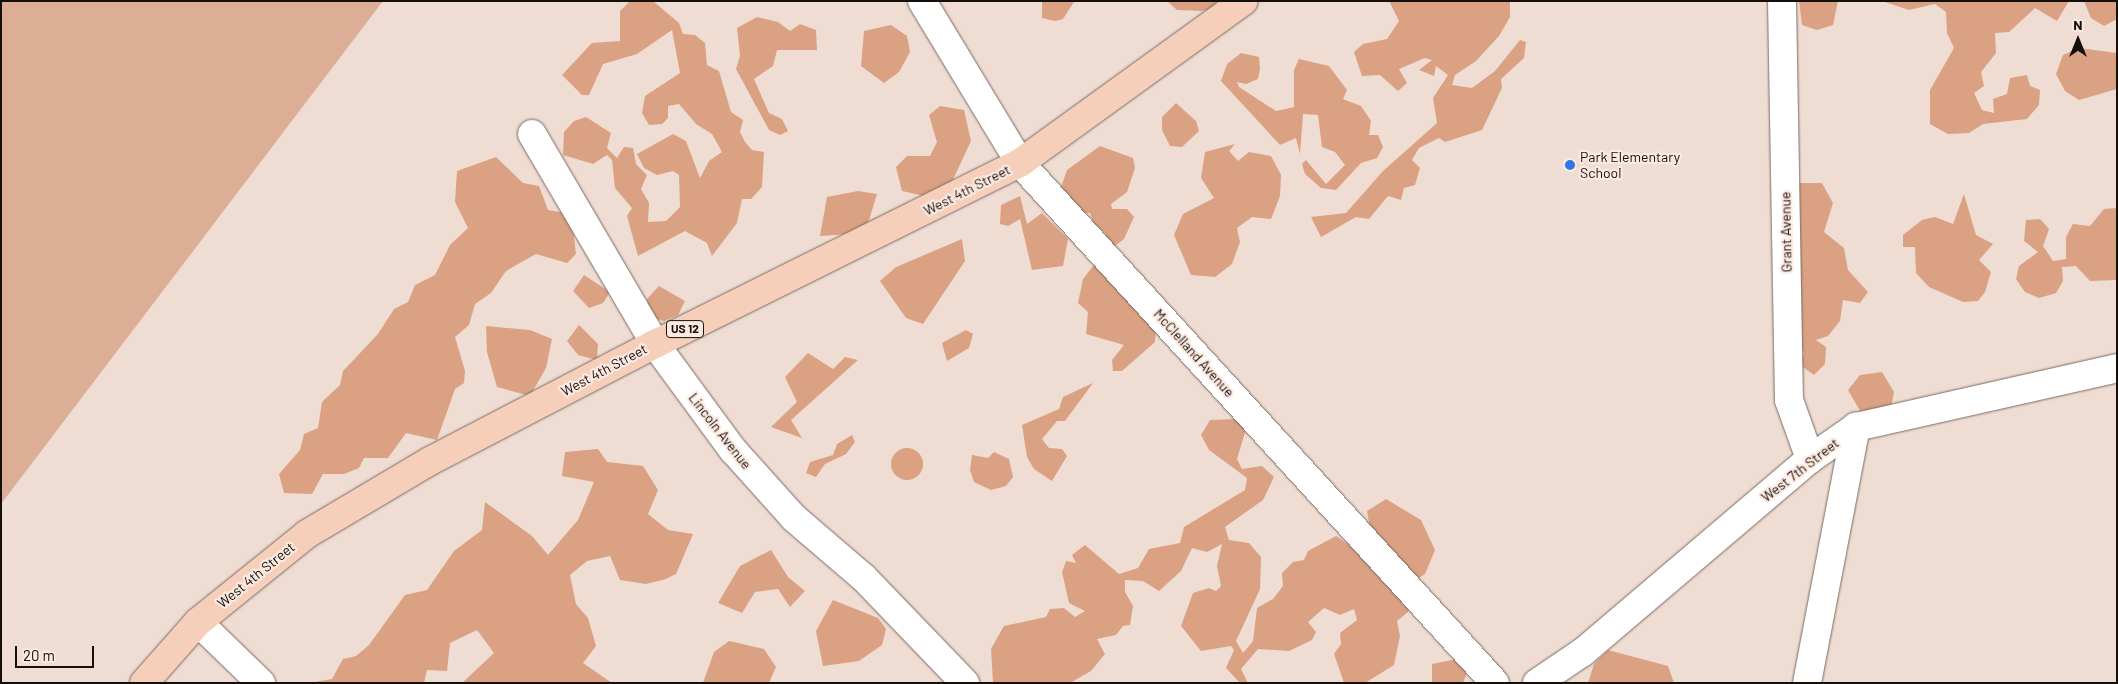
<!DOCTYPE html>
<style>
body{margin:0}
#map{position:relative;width:2118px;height:684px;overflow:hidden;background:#efddd4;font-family:Barlow,sans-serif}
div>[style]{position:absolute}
.green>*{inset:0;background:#ddae96}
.forest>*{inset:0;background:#dba183}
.round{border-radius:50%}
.roads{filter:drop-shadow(0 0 1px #7a6a62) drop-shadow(0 0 1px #7a6a62)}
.minor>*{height:28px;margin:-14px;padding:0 14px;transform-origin:14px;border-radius:14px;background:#fff}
.major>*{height:28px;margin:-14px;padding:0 14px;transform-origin:14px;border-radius:14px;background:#f6cfba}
.dots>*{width:14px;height:14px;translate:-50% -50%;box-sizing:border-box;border:2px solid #fceae1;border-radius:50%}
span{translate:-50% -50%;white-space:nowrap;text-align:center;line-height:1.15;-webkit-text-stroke:4.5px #fceae1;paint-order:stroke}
.shield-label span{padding:1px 4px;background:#fceae1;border:1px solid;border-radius:4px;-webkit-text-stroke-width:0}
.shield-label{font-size:12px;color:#150f0c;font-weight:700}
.poi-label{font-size:14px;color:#150f0c}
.left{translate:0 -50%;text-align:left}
.street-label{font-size:14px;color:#150f0c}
.frame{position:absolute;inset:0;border:2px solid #150f0c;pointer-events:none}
.north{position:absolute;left:2053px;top:15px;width:50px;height:50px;-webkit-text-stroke:4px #fceae1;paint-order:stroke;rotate:0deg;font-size:14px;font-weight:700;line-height:20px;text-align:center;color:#150f0c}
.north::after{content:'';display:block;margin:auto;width:18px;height:22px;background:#150f0c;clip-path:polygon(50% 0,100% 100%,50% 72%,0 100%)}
.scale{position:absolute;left:15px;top:646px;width:79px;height:22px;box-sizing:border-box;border:2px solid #150f0c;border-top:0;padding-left:6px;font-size:15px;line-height:18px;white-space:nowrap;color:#150f0c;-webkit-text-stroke:4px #fceae1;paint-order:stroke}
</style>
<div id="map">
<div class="green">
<i style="clip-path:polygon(1px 1px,383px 1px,1px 504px)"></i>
</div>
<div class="forest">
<i style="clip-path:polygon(630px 1px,653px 1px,679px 23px,683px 34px,695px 35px,705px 43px,707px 65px,719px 71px,731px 112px,743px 120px,740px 132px,745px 142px,752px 150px,764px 152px,762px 187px,751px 199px,742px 199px,737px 223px,712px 256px,707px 243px,685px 231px,638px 256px,627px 216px,632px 208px,615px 188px,612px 160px,607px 155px,593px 164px,563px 155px,564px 132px,574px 121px,586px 117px,611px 133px,607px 148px,617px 158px,624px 147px,633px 148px,636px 164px,647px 175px,641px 189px,649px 203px,648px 222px,666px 221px,680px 207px,679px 175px,673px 171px,657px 175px,644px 168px,637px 154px,673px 134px,686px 141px,700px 178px,709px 161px,722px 152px,712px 134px,696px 124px,679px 104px,668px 106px,668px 118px,662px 124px,649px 125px,642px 113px,645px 96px,680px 73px,672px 30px,637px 54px,603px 64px,589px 95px,582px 95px,562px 75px,592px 43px,620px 41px,620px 11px)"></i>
<i style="clip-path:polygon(1042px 1px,1074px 1px,1074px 2px,1063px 19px,1055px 21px,1042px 18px)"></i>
<i style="clip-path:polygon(1167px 1px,1217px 1px,1215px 8px,1201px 11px,1177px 10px)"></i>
<i style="clip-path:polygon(1389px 1px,1510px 1px,1510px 17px,1499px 36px,1476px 61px,1455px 75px,1452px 85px,1472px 88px,1495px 71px,1520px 40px,1526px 42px,1524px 58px,1501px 79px,1502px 88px,1482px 130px,1445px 142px,1439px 138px,1419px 148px,1412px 160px,1420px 168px,1415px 185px,1404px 188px,1401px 200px,1388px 196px,1369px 219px,1356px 217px,1321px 237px,1311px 217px,1346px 213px,1383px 171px,1437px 123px,1433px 98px,1448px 75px,1436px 66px,1434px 76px,1419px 70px,1432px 60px,1425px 58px,1399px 69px,1407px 83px,1398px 91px,1380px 75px,1362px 76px,1354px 52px,1363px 44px,1387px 39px,1399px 21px)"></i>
<i style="clip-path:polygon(1838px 1px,1833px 25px,1817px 30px,1802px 25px,1799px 1px)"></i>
<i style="clip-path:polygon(1882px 1px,2069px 1px,2057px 21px,2035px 8px,2009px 32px,1995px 33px,1996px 53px,1981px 72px,1984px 86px,1974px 93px,1982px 110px,1994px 113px,1993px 99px,2007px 94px,2010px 78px,2027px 75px,2030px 86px,2040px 90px,2039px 105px,2027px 119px,1983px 124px,1969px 133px,1948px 134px,1930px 124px,1930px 90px,1954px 48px,1947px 33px,1946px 12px,1935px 4px,1909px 10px)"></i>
<i style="clip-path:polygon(2084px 1px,2117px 1px,2117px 19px,2104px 26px,2091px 18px)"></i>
<i style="clip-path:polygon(757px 17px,778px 22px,790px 31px,800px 24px,816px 30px,817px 50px,777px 50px,773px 66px,754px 79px,769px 113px,782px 119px,788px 131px,780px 135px,769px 130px,736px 69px,740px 56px,737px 28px)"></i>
<i style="clip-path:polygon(891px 25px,907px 36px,910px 52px,899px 72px,884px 83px,861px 66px,864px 31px)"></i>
<i style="clip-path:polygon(2079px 48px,2117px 53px,2117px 89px,2079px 100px,2065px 91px,2056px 74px,2063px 55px)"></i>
<i style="clip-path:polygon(1241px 53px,1259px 57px,1260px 69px,1258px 79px,1246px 84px,1237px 82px,1239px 87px,1276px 111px,1294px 107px,1294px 70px,1299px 59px,1329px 66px,1347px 90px,1343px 99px,1361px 106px,1371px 121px,1369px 135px,1378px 135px,1383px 147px,1377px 158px,1361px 163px,1336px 190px,1321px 188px,1305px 174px,1302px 164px,1306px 160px,1326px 184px,1345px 165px,1335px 152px,1322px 147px,1318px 115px,1303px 114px,1300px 154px,1296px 138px,1280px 145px,1221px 81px,1227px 64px)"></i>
<i style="clip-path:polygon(1176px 103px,1196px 121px,1199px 131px,1182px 147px,1170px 146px,1162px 130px,1162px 117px)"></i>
<i style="clip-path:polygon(940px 106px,964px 110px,971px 141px,950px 186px,929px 197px,902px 191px,896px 167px,907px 156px,930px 156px,937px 142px,929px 115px)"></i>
<i style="clip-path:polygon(1235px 144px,1229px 151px,1238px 161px,1249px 152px,1271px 156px,1281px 175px,1280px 196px,1271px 219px,1252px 217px,1237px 228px,1240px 242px,1232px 264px,1215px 277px,1191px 275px,1174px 235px,1183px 214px,1214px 198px,1201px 178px,1205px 152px)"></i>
<i style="clip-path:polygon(1100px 146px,1133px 158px,1135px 168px,1127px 192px,1111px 204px,1112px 209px,1127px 209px,1134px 217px,1124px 239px,1115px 246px,1115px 256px,1156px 329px,1155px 342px,1122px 371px,1113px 371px,1112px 360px,1124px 345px,1086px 334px,1088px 312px,1078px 303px,1083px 279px,1107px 248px,1106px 234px,1094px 224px,1090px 213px,1079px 213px,1061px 187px,1067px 170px)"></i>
<i style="clip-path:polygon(496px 157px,523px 183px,539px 186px,548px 210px,566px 213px,572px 221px,576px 254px,567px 263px,536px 254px,506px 271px,491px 293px,475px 304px,469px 325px,455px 337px,465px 371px,464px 383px,455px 389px,437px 440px,406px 433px,388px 458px,364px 458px,359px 468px,344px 474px,323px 474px,312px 494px,284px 493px,279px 474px,300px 450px,304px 434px,318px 428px,322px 402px,340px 385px,343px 371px,378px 334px,394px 309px,408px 302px,415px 285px,435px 275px,450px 245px,468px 228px,455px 202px,457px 171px)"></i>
<i style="clip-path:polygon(1799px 183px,1822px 183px,1833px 203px,1824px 232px,1844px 248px,1848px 270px,1868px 292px,1860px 303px,1843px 300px,1840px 321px,1828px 336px,1816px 340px,1826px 347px,1825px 364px,1814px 375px,1800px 365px,1804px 353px,1796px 338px,1781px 240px,1800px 222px,1792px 202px)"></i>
<i style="clip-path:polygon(858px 191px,877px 194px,865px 233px,820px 236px,827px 197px)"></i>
<i style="clip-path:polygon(1964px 194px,1976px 235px,1993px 244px,1979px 260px,1991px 272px,1985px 292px,1978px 301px,1963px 302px,1929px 287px,1916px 273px,1915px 247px,1903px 247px,1903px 235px,1922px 220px,1935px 217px,1953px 224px)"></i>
<i style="clip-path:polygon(1020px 196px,1027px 224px,1042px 213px,1068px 239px,1063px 266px,1032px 270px,1020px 219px,1008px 226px,1000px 224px,1001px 205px)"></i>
<i style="clip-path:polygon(2117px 208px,2117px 280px,2090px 281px,2076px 266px,2062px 267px,2063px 281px,2056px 293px,2039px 298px,2025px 292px,2016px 279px,2019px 266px,2038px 252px,2024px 241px,2026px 220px,2040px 219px,2049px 229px,2043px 246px,2053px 261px,2066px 259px,2066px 237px,2073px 224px,2090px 226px,2104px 209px)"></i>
<i style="clip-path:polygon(962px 239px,965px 261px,923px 324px,906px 318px,880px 281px,896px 267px)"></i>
<i style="clip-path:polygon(584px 275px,610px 292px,603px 303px,589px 308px,573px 291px)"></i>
<i style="clip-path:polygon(659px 286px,685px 301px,678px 315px,664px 321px,649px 317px,647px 299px)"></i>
<i style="clip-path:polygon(579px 325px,598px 344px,597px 360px,578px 355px,567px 341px)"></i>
<i style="clip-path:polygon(486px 326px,530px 330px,552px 339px,546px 368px,530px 396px,497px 387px,487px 352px)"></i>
<i style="clip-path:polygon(966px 330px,973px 334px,969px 348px,947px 361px,942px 343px)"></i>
<i style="clip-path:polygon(808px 353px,833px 369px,845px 357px,858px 360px,791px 420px,802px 438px,771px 427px,797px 402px,785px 377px)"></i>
<i style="clip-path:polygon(1882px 372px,1894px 392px,1891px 408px,1862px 414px,1848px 390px,1860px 375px)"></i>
<i style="clip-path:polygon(1093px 383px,1065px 421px,1057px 421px,1042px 439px,1049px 448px,1062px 449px,1067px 456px,1052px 481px,1034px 469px,1027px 457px,1022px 425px,1059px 409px,1063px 397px)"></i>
<i style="clip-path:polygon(1235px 419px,1246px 429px,1237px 459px,1242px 469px,1262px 466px,1274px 477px,1263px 500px,1225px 527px,1229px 540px,1249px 543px,1261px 557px,1260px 589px,1236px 641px,1243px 653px,1253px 641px,1257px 608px,1273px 599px,1283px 586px,1282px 573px,1293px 562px,1304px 560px,1308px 551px,1336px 536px,1357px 550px,1370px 529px,1367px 511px,1386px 499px,1421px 520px,1435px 550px,1425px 574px,1417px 579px,1408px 612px,1397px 621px,1400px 636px,1394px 665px,1365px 683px,1344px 683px,1334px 654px,1341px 644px,1340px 633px,1357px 620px,1354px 609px,1340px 615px,1324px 608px,1308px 622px,1316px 632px,1312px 640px,1289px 651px,1258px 649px,1241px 669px,1248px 683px,1240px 683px,1226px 668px,1234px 650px,1231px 646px,1201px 651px,1181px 626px,1193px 593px,1209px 588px,1216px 591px,1221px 586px,1217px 566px,1222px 544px,1207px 552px,1192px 548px,1181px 571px,1159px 591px,1143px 581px,1125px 580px,1125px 592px,1133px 606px,1130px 625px,1123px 626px,1116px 635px,1097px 639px,1105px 654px,1091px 671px,1070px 683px,993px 683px,991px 649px,1004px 626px,1046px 617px,1050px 609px,1064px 608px,1075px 617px,1085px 611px,1069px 603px,1062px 572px,1066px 561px,1076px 563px,1072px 555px,1085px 545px,1119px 574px,1138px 568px,1149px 549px,1180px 543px,1184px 527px,1245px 490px,1247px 478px,1209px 450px,1201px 435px,1210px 420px)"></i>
<i style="clip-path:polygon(852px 435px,855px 442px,846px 454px,825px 464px,816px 477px,806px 473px,810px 462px,833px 455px,837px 444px)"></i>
<i class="round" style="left:891px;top:448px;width:32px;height:32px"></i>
<i style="clip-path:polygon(598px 449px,607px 462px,643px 466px,658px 490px,648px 514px,668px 530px,693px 534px,676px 574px,666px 579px,646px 584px,620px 580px,610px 556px,587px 561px,570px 575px,576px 604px,588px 618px,596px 646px,583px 663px,612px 683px,462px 683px,494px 653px,477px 630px,450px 643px,447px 671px,427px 670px,424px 683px,310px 683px,332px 679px,343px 659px,356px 656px,369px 645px,405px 595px,427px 590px,454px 551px,482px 530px,485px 502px,532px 536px,548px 555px,578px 520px,594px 482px,562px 476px,565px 452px)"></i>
<i style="clip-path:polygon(994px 452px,1009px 459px,1013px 477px,1006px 486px,991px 490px,974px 482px,970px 470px,972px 455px,988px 458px)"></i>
<i style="clip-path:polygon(771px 550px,788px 577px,805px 591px,790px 607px,778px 589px,755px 592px,742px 613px,718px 603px,740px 566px)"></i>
<i style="clip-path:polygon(833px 600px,878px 618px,886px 629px,882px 645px,859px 661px,823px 666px,816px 631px)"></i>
<i style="clip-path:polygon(729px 641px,764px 649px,776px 667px,769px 683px,703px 683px,714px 652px)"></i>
<i style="clip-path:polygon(1608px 650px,1668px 666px,1674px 683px,1588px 683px,1594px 664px)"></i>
<i style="clip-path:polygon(1462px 658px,1468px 669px,1463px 683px,1432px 683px,1432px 664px)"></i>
</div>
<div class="roads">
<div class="minor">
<i style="left:922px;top:1px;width:189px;rotate:58.8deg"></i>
<i style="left:1020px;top:163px;width:704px;rotate:47.59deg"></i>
<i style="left:1782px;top:1px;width:399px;rotate:89deg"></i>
<i style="left:1789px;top:400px;width:63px;rotate:70.4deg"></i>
<i style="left:532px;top:134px;width:243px;rotate:59.6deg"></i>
<i style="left:655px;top:344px;width:132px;rotate:53.7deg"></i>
<i style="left:733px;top:450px;width:91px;rotate:48.1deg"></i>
<i style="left:794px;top:518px;width:92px;rotate:40.6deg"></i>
<i style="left:864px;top:578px;width:146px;rotate:46.1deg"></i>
<i style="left:198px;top:622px;width:88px;rotate:44.1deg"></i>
<i style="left:1537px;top:683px;width:55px;rotate:-34deg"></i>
<i style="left:1583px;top:652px;width:298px;rotate:-40.4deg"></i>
<i style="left:1810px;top:459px;width:56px;rotate:-34.8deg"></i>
<i style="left:1856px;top:427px;width:268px;rotate:-12.7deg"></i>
<i style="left:1807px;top:683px;width:261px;rotate:-79.2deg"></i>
</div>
<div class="major">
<i style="left:144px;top:683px;width:81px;rotate:-48.5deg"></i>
<i style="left:198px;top:622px;width:140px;rotate:-38.9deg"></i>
<i style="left:307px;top:534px;width:143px;rotate:-30.7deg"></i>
<i style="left:430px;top:461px;width:254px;rotate:-27.5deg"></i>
<i style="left:655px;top:344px;width:407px;rotate:-26.4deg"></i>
<i style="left:1020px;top:163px;width:276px;rotate:-35.9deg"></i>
</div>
</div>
<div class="dots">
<i style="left:1570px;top:165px;background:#2f78e4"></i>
</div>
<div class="shield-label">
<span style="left:685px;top:329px">US 12</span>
</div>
<div class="poi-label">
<span class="left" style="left:1580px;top:165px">Park Elementary<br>School</span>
</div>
<div class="street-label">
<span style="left:967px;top:190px;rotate:-27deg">West 4th Street</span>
<span style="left:1786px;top:232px;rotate:-91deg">Grant Avenue</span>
<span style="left:1194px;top:353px;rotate:48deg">McClelland Avenue</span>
<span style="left:604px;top:370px;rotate:-28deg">West 4th Street</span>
<span style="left:720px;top:431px;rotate:52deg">Lincoln Avenue</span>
<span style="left:1800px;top:470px;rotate:-38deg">West 7th Street</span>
<span style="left:256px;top:575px;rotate:-39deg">West 4th Street</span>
</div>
<div class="frame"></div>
<div class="north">N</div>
<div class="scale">20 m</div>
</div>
